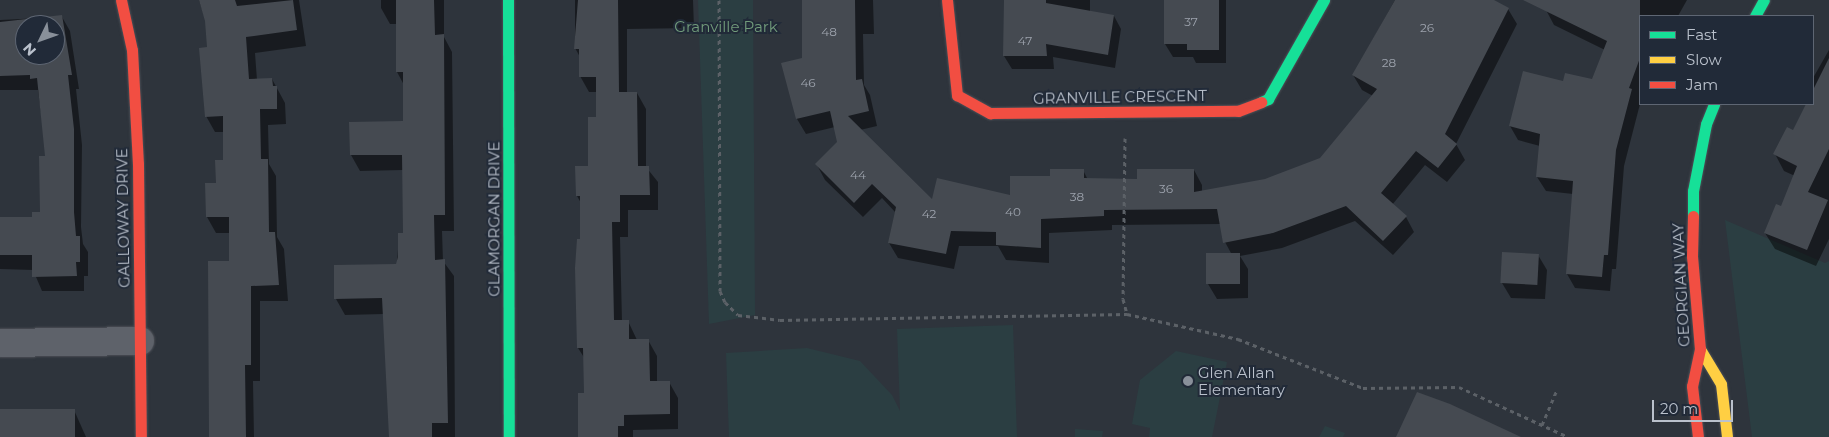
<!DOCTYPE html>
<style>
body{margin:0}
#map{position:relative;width:1829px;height:437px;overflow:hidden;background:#2e343c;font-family:Montserrat,sans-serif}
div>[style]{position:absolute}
.green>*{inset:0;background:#2b3e42}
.shadow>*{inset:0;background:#0007}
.building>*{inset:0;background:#454a51;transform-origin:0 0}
.path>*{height:3px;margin-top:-1.5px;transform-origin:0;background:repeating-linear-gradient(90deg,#5c6167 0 4px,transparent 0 8px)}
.roads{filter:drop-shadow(0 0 1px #4d5057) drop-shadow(0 0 1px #4d5057)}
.street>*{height:28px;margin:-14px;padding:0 14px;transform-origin:14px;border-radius:14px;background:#5e626a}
.fast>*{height:11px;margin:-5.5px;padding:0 5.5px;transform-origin:5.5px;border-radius:5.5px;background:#16e098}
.slow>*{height:11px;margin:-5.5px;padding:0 5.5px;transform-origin:5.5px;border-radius:5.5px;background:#ffcf43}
.jam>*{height:11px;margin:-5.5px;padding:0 5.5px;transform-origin:5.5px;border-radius:5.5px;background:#f24e42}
.dots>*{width:14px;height:14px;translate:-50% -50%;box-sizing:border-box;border:2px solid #212a38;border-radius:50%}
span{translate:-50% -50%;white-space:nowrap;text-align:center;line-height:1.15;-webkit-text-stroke:4px #212a38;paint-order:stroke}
.number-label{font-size:12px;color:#9da3ad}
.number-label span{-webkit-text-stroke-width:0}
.park-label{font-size:15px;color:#729c7b}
.street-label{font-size:15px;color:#bac1cc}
.poi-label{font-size:15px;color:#bac1cc}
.left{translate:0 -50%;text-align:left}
.legend{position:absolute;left:1639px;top:15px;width:175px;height:90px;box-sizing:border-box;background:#212a38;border:1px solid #5e6673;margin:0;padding:6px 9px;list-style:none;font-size:15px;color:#bac1cc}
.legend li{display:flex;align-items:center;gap:10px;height:25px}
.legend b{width:25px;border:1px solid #5e6673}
.north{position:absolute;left:15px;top:15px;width:50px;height:50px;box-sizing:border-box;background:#212a38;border:1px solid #5e6673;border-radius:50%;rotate:228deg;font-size:14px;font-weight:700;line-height:20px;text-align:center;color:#bac1cc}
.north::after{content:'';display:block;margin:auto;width:18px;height:22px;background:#89909a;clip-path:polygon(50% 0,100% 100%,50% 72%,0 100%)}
.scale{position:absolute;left:1652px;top:400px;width:81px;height:22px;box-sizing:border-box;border:2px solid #bac1cc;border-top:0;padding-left:6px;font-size:15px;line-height:18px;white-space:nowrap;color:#bac1cc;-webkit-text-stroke:4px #212a38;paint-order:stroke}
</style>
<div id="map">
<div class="green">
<i style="clip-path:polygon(698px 0,753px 0,755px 315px,709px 324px)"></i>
<i style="clip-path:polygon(1725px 220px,1825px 263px,1829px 261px,1829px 437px,1752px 437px)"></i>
<i style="clip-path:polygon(1013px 325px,1017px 437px,729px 437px,726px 353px,807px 348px,860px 361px,892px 395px,900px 411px,897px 329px)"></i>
<i style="clip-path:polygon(1176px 351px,1227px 362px,1212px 437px,1149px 437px,1150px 428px,1132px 424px,1140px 380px)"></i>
<i style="clip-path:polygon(1325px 426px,1345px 433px,1343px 437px,1319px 437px)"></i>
<i style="clip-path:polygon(1075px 429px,1103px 431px,1102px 437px,1075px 437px)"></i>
</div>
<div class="shadow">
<i style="clip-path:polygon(199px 0,299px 0,306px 46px,255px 53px,257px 80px,272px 79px,285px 103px,286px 124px,268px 125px,269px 164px,276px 176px,277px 237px,284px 249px,288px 301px,260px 301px,260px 381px,253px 381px,254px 437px,209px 437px,209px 262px,230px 262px,230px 233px,216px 233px,207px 217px,224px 161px,224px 132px,215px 132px,206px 116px,208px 48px,206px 21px)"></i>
<i style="clip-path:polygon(381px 0,449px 0,444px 0,444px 37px,452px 52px,454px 231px,442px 231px,443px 261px,454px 276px,455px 437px,390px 437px,384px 314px,345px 315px,336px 299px,397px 265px,399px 234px,404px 234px,403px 170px,360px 171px,351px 155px,405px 122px,404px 85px,397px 72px,397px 24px,390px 24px,381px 8px)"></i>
<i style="clip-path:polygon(575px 0,693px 0,694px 28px,627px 29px,627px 94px,637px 93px,646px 109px,646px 167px,658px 182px,658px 210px,628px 210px,628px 237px,620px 237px,622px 321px,628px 321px,637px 340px,648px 340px,657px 356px,657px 383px,669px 382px,678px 398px,678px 429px,633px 430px,633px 437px,579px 437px,585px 395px,585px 359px,578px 348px,581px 203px,577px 196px,590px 167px,597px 119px,597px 92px,589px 92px,580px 76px,580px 57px,575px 48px)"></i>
<i style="clip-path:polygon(803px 0,873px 0,874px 34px,863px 34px,864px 85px,870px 95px,877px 126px,860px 130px,933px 202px,1011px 196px,1051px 177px,1083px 170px,1088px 180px,1138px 180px,1194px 170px,1202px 185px,1202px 192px,1265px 180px,1321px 159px,1373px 96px,1362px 90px,1353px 75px,1395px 0,1492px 0,1508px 9px,1517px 24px,1456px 144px,1465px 160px,1447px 182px,1425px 165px,1392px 205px,1406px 217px,1414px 232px,1393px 255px,1355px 221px,1282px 248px,1240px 256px,1248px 269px,1248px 298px,1217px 299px,1208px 284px,1232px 255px,1225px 242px,1221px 224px,1112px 225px,1112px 230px,1049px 233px,1049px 263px,1006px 260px,998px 246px,959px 246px,954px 269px,898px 258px,889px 243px,896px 213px,882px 198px,863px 217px,825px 180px,817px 165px,838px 143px,835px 127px,806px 134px,797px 119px,783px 64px,804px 59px)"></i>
<i style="clip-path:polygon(1007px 0,1090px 0,1090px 12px,1114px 16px,1121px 29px,1115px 68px,1053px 57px,1054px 69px,1012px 69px,1004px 56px)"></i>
<i style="clip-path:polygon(1165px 0,1226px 0,1226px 63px,1196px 63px,1193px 57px,1173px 57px,1165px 44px)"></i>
<i style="clip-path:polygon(1551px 0,1687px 0,1678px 16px,1640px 16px,1640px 104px,1624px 166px,1616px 269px,1612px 269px,1610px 291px,1575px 288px,1567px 274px,1573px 194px,1546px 191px,1537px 177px,1540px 146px,1518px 140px,1510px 126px,1564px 82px,1592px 81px,1605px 50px,1554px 25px,1546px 10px)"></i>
<i style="clip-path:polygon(evenodd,62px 17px,70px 31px,79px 89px,76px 89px,82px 145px,81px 227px,83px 244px,88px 252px,88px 276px,84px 276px,84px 291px,42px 291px,33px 270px,0 269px,0 218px,33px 219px,41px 213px,47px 157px,38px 90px,0 90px,0 20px,62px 17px,25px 25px,55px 25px,55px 55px,25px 55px,25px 25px)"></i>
<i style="clip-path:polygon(1829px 50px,1829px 239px,1816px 266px,1775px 249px,1765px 233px,1781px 208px,1795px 176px,1784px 171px,1775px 154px,1793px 132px,1807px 104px,1813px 104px,1813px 78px)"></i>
<i style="clip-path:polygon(1503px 253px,1538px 255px,1547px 270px,1545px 299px,1511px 298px,1502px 283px)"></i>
<i style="clip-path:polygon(74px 410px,86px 437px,0 437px,0 411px)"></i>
</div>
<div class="building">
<i style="clip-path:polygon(199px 0,235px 0,237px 6px,293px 0,297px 30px,246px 37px,249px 79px,272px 78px,273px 86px,277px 86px,277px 109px,260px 109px,261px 159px,268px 159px,269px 232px,275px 232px,279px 285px,251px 286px,251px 365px,245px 365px,246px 437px,209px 437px,208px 261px,229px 261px,229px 217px,206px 217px,205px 183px,216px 183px,215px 160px,223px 160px,223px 116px,205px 117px,199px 48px,207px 47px,205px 21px)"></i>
<i style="clip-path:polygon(396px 0,434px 0,435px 35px,444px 34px,445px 215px,434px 215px,435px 260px,445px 259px,448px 423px,432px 423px,432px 437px,389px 437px,382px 298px,334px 299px,334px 265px,396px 264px,398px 257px,398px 233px,403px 233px,402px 155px,350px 155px,349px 122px,403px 121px,403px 72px,396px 72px)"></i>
<i style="clip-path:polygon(578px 0,618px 0,619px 92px,637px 92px,638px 166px,649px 166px,650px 195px,620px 195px,620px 222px,612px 222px,614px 320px,629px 320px,629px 339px,649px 339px,650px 381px,670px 381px,670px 414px,624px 415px,624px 426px,618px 426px,618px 437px,578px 437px,578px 393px,584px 393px,583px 348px,577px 348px,575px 268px,577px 239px,580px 239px,580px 196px,576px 196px,575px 166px,588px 166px,588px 117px,596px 117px,596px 77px,579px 77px,579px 49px,574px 49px)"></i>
<i style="clip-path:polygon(802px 0,855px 0,856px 80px,862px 79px,869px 111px,848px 116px,932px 199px,937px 178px,1010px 195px,1010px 176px,1050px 176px,1050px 169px,1084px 169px,1084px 178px,1137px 179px,1137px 169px,1194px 169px,1194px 192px,1265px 179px,1320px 158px,1377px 89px,1352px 75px,1395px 0,1494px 0,1509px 8px,1445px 134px,1457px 144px,1438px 168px,1416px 151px,1381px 193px,1407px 216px,1383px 241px,1346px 206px,1273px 233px,1223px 243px,1217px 209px,1104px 210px,1104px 216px,1041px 219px,1041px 248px,996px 245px,996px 232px,951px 231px,946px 254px,888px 243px,896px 207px,872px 184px,854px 203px,815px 164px,837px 142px,830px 111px,796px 119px,781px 63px,802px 58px)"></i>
<i style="clip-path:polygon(1004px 0,1046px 0,1046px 3px,1114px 15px,1108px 55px,1046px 44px,1047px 56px,1003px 56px)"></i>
<i style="clip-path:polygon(1164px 0,1219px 0,1219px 50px,1187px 50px,1187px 44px,1164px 44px)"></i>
<i style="clip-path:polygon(1523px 0,1640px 0,1640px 58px,1629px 88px,1632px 89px,1616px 150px,1608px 255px,1604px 255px,1602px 277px,1566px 274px,1573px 181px,1536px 177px,1540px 134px,1509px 126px,1523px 71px,1563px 81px,1565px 73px,1592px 79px,1607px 41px)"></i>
<i style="clip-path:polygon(evenodd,62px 15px,72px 75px,68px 75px,74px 129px,74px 212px,76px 236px,80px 236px,80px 262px,76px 262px,77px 276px,32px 277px,32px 255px,0 255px,0 217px,32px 217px,32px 212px,40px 212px,39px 156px,45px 156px,37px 78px,30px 79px,30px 75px,0 76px,0 22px,62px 15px,25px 25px,55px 25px,55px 55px,25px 55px,25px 25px)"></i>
<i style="clip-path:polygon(1829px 58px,1829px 149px,1808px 192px,1828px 200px,1807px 250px,1764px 233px,1776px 204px,1781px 206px,1797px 166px,1773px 154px,1787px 127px,1793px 130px,1806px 104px,1813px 104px,1813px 90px)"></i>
<i style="left:1502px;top:252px;width:37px;height:31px;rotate:3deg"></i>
<i style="left:1240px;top:253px;width:31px;height:34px;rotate:90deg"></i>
<i style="clip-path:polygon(1417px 392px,1450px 404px,1521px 437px,1396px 437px)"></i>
<i style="left:75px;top:409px;width:28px;height:75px;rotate:90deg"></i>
</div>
<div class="path">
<i style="left:719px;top:0;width:291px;rotate:89.8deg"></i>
<i style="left:720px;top:291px;width:12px;rotate:66deg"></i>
<i style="left:725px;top:302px;width:18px;rotate:45deg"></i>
<i style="left:738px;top:315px;width:42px;rotate:6.8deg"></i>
<i style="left:780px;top:320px;width:347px;rotate:-1deg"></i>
<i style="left:1127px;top:314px;width:114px;rotate:12.7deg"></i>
<i style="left:1238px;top:339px;width:134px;rotate:21.4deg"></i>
<i style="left:1363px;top:388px;width:96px;rotate:-0.6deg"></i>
<i style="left:1459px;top:387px;width:120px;rotate:24.6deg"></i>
<i style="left:1125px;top:138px;width:161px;rotate:90.7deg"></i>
<i style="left:1123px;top:299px;width:16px;rotate:75deg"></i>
<i style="left:1542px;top:425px;width:38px;rotate:-67deg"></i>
</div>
<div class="roads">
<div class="street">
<i style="left:0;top:343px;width:140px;rotate:-0.8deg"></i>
</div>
<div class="fast">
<i style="left:508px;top:0;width:437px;rotate:89.9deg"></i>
<i style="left:1755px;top:16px;width:18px;rotate:-61deg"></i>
<i style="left:1261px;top:102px;width:8px;rotate:-23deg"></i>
<i style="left:1268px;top:99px;width:114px;rotate:-60.5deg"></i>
<i style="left:1693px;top:216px;width:25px;rotate:-90deg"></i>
<i style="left:1693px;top:191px;width:68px;rotate:-79deg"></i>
<i style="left:1706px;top:124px;width:22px;rotate:-68deg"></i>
</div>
<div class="slow">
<i style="left:1700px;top:349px;width:41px;rotate:59deg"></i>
<i style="left:1721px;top:384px;width:53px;rotate:83.5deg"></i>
</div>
<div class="jam">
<i style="left:121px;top:0;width:51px;rotate:77.6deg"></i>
<i style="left:132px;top:50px;width:114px;rotate:87deg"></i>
<i style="left:138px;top:164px;width:273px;rotate:89.4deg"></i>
<i style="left:947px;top:0;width:96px;rotate:84deg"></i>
<i style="left:957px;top:95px;width:38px;rotate:29deg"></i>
<i style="left:990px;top:113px;width:248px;rotate:-0.5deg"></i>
<i style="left:1238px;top:111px;width:25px;rotate:-21deg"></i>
<i style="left:1693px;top:216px;width:40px;rotate:91.4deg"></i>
<i style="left:1692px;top:256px;width:93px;rotate:85.1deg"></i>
<i style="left:1700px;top:349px;width:38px;rotate:102deg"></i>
<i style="left:1692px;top:386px;width:51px;rotate:83.3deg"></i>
</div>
</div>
<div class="dots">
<i style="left:1188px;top:381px;background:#89909a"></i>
</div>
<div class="number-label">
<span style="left:1191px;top:22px">37</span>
<span style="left:1427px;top:28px">26</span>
<span style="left:829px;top:32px">48</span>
<span style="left:1025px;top:41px">47</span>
<span style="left:1389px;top:63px">28</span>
<span style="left:808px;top:83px">46</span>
<span style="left:858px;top:175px">44</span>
<span style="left:1166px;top:189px">36</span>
<span style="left:1077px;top:197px">38</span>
<span style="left:1013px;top:212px">40</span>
<span style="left:929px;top:214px">42</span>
</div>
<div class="park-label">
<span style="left:726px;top:27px">Granville Park</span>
</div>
<div class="street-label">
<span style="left:1120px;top:97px;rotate:-1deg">GRANVILLE CRESCENT</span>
<span style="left:123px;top:218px;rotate:-91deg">GALLOWAY DRIVE</span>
<span style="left:494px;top:219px;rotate:-90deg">GLAMORGAN DRIVE</span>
<span style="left:1681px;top:285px;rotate:-93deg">GEORGIAN WAY</span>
</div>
<div class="poi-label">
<span class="left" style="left:1198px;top:381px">Glen Allan<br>Elementary</span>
</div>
<ul class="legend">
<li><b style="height:6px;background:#16e098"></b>Fast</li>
<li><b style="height:6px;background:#ffcf43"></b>Slow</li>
<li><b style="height:6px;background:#f24e42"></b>Jam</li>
</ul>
<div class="north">N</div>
<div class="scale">20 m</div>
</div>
